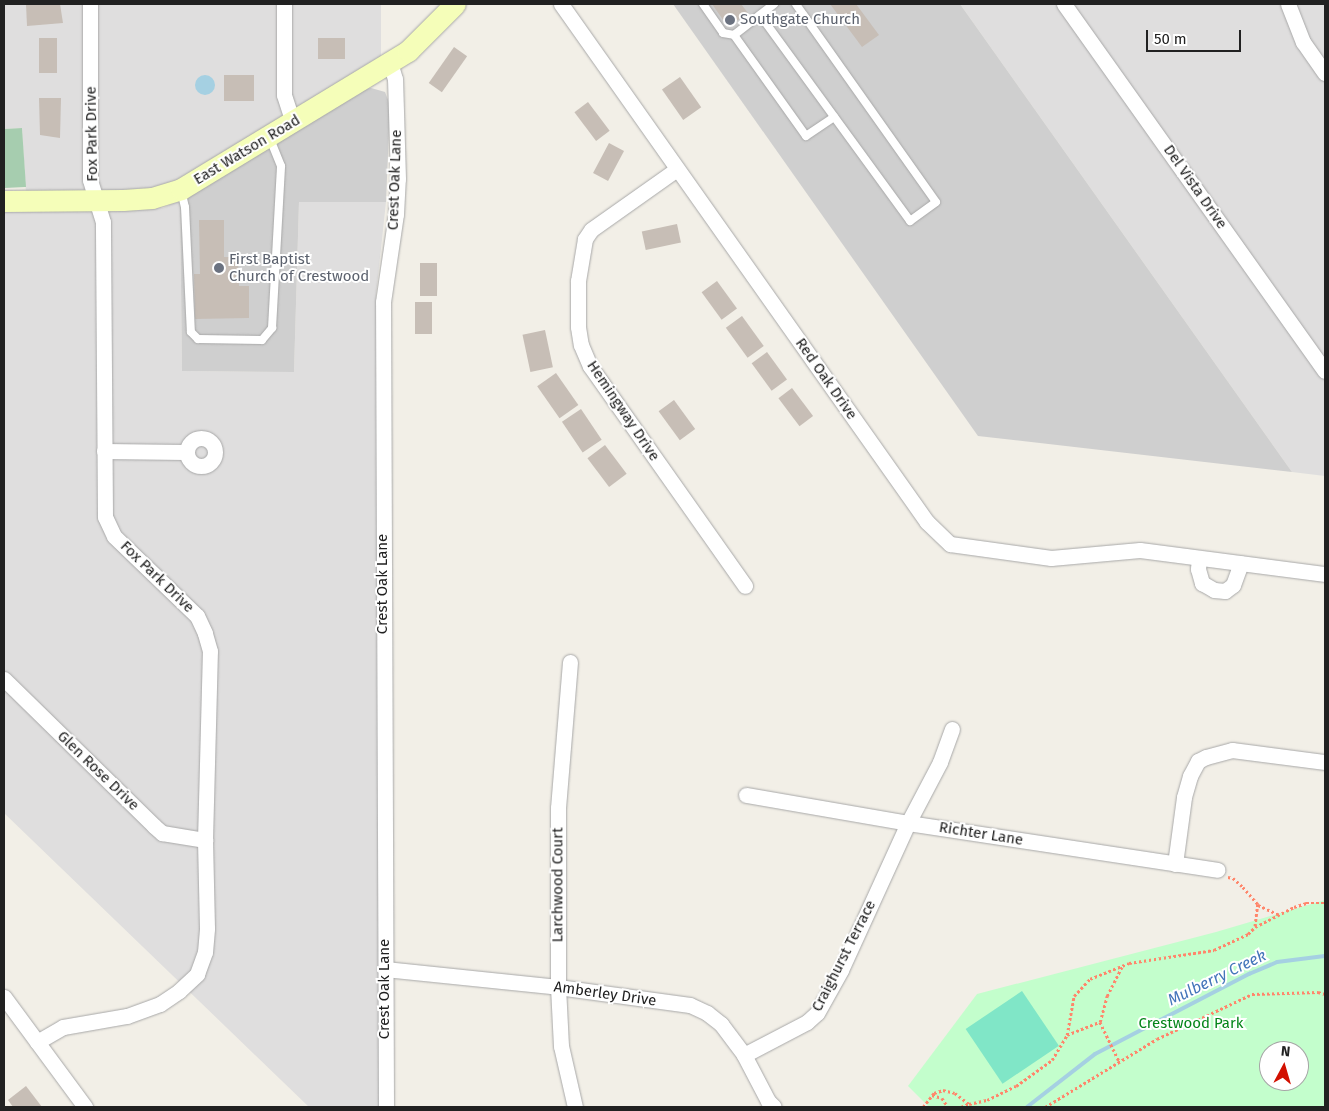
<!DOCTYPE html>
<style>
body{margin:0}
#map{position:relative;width:1329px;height:1111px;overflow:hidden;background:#f2efe7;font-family:"Fira Sans",sans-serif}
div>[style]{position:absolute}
.residential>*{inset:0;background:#dfdede}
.religious>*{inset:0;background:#cfcfcf}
.cemetery>*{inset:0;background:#a6cdaf}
.park>*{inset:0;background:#c3fecc}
.pitch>*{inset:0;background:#80e6c7;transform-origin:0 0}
.water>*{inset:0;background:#a5d0e2}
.round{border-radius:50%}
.stream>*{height:4px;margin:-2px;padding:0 2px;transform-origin:2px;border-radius:2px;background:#a5d0e2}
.building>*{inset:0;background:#c7beb6;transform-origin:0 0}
.path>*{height:2.5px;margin-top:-1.25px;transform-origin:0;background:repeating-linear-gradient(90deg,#ff866b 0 2.5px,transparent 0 5px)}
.roads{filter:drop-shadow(0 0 1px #a8a8a8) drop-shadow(0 0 1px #a8a8a8)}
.lane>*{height:8px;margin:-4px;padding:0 4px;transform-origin:4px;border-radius:4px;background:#fff}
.street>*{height:15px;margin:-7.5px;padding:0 7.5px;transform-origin:7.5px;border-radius:7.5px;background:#fff}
.street>.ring{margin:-7.5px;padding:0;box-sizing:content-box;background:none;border:15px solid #fff;border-radius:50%}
.secondary>*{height:21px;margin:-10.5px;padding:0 10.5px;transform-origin:10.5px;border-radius:10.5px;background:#f5feb9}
.dots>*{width:14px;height:14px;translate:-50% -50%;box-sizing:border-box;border:2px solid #fff;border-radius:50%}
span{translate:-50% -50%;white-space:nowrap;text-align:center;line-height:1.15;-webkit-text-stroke:4px #fff;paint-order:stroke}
.worship-label{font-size:15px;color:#5b616d}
.left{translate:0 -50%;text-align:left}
.street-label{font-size:15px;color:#212121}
.park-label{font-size:15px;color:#048519}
.water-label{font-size:16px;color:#4576ba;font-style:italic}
.frame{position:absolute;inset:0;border:5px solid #212121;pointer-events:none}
.north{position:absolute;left:1259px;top:1041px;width:50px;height:50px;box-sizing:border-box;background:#fff;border:1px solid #a6a6a6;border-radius:50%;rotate:6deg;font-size:14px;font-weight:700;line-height:20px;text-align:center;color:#212121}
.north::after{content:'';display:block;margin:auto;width:18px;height:22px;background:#d21000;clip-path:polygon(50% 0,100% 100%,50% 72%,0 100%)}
.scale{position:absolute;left:1146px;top:30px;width:95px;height:22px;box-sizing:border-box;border:2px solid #212121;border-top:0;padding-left:6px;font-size:15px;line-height:18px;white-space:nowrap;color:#212121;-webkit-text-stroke:4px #fff;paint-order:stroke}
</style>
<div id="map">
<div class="residential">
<i style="clip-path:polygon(4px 4px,381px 4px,381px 59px,159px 191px,26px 194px,22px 128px,4px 129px)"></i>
<i style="clip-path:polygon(960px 4px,1325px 4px,1325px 476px,1292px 472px)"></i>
<i style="clip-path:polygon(180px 200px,182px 371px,294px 372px,299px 202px,386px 202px,376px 295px,380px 1107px,309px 1107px,4px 813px,4px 210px,145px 209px,163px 208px)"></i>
</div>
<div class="religious">
<i style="clip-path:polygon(673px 4px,960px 4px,1292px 472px,978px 436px)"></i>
<i style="clip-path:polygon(371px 88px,385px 92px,390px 105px,386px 202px,299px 202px,294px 372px,182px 371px,180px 200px,225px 175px,357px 90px)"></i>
</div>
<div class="cemetery">
<i style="clip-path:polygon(22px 128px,26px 187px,4px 188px,4px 129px)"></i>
</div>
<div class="park">
<i style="clip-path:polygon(evenodd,1325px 900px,1325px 1107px,929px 1107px,908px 1086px,977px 994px,1216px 932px,1325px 900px,1269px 1051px,1299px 1051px,1299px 1081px,1269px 1081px,1269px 1051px)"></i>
</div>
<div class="pitch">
<i style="left:1022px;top:991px;width:66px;height:68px;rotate:56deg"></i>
</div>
<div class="water">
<i class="round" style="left:195px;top:75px;width:20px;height:20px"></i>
</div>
<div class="stream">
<i style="left:1027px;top:1107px;width:86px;rotate:-37.9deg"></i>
<i style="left:1095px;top:1054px;width:174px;rotate:-27.5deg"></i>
<i style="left:1249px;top:974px;width:30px;rotate:-23deg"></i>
<i style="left:1277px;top:962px;width:48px;rotate:-7.1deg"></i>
</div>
<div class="building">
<i style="clip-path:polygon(26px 4px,60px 4px,63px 23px,27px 26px)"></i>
<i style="clip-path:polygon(712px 4px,741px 4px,748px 13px,728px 27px)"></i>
<i style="clip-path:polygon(830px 4px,856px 4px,879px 35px,862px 47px)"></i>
<i style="left:39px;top:38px;width:18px;height:35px"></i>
<i style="left:318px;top:38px;width:27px;height:21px"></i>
<i style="left:454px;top:47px;width:16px;height:44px;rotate:35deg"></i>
<i style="left:224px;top:75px;width:30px;height:26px"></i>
<i style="left:680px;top:77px;width:37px;height:22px;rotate:55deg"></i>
<i style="clip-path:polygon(39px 98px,61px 98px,60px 138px,40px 135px)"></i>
<i style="left:588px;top:102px;width:36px;height:17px;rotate:53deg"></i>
<i style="left:609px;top:143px;width:17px;height:34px;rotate:28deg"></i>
<i style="clip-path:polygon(199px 220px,224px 220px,224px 257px,229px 257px,228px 262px,238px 262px,239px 286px,249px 286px,249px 318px,195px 319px,194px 274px,200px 274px)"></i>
<i style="left:677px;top:224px;width:19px;height:36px;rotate:78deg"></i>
<i style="left:420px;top:263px;width:17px;height:33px"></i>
<i style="left:717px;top:281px;width:34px;height:19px;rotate:54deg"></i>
<i style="left:415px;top:302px;width:17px;height:32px"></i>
<i style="left:742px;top:316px;width:37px;height:20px;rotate:54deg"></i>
<i style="left:545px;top:330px;width:38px;height:23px;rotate:78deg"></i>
<i style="left:767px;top:352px;width:34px;height:19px;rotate:54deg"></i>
<i style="left:556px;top:373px;width:39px;height:23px;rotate:55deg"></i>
<i style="left:792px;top:388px;width:35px;height:17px;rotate:53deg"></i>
<i style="left:674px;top:400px;width:36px;height:19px;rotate:54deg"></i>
<i style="left:581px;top:409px;width:37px;height:23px;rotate:56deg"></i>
<i style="left:605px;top:445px;width:36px;height:22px;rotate:53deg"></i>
<i style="clip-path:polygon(26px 1086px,42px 1107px,13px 1107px,8px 1100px)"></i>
</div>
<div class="path">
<i style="left:1228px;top:877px;width:5px;rotate:11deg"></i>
<i style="left:1233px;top:878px;width:13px;rotate:42deg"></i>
<i style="left:1243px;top:887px;width:23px;rotate:49deg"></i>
<i style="left:1258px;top:904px;width:23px;rotate:97deg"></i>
<i style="left:1258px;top:905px;width:23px;rotate:25deg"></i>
<i style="left:1100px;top:1022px;width:43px;rotate:64deg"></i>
<i style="left:1067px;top:1035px;width:35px;rotate:-22deg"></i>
<i style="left:1100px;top:1022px;width:27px;rotate:-75deg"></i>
<i style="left:1107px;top:996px;width:35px;rotate:-63deg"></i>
<i style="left:932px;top:1095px;width:10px;rotate:17deg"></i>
<i style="left:942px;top:1098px;width:11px;rotate:56deg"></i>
<i style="left:923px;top:1107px;width:18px;rotate:-52deg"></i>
<i style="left:934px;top:1093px;width:9px;rotate:-18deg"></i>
<i style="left:943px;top:1090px;width:12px;rotate:14deg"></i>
<i style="left:955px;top:1093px;width:18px;rotate:38deg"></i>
<i style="left:969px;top:1104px;width:18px;rotate:-13deg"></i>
<i style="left:987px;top:1100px;width:32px;rotate:-26deg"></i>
<i style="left:1016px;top:1086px;width:44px;rotate:-35.8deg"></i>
<i style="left:1052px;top:1060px;width:29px;rotate:-59deg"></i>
<i style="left:1067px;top:1035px;width:40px;rotate:-80deg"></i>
<i style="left:1074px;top:996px;width:23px;rotate:-47deg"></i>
<i style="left:1090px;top:979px;width:42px;rotate:-22.3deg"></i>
<i style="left:1129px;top:963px;width:86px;rotate:-8.7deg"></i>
<i style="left:1214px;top:950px;width:38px;rotate:-25deg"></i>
<i style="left:1248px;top:934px;width:10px;rotate:-45deg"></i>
<i style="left:1255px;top:927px;width:44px;rotate:-27.1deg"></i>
<i style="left:1294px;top:907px;width:13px;rotate:-18deg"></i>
<i style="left:1306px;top:903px;width:19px"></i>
<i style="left:961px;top:1107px;width:8px;rotate:-23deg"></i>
<i style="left:1045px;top:1107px;width:131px;rotate:-31.3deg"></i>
<i style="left:1157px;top:1039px;width:105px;rotate:-25.3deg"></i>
<i style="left:1252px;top:994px;width:66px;rotate:-1.7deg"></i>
<i style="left:1318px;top:992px;width:7px;rotate:16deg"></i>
</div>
<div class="roads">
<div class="lane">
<i style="left:703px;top:4px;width:35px;rotate:55deg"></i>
<i style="left:723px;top:33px;width:11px;rotate:10deg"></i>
<i style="left:734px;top:35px;width:51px;rotate:-37.8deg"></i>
<i style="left:760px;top:15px;width:255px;rotate:53.9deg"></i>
<i style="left:910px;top:221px;width:32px;rotate:-36deg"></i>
<i style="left:936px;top:202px;width:242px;rotate:-125.3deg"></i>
<i style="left:734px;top:35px;width:124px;rotate:54.5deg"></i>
<i style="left:806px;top:136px;width:34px;rotate:-34deg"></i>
<i style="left:181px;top:190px;width:17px;rotate:77deg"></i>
<i style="left:185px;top:207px;width:125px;rotate:87.3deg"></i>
<i style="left:191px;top:332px;width:10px;rotate:45deg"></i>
<i style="left:198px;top:339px;width:64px;rotate:0.9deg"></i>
<i style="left:262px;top:340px;width:16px;rotate:-50deg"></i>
<i style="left:272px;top:328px;width:162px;rotate:-86.8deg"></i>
<i style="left:281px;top:166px;width:31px;rotate:-112deg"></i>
</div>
<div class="street">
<i style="left:284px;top:4px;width:91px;rotate:90deg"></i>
<i style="left:284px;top:95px;width:28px;rotate:72deg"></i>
<i style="left:561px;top:4px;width:634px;rotate:54.76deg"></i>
<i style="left:927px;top:522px;width:32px;rotate:44deg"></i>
<i style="left:950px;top:544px;width:102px;rotate:7.9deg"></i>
<i style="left:1051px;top:558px;width:89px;rotate:-5.1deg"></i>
<i style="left:1140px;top:550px;width:187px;rotate:7.4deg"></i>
<i style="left:1064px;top:4px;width:450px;rotate:54.6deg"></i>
<i style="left:1288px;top:4px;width:41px;rotate:68.5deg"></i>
<i style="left:1303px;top:42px;width:38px;rotate:55deg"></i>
<i style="left:677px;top:169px;width:105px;rotate:144.7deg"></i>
<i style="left:591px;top:230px;width:11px;rotate:124deg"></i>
<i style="left:585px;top:239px;width:43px;rotate:99.5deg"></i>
<i style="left:578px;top:281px;width:46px;rotate:90deg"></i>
<i style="left:578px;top:327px;width:18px;rotate:81deg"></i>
<i style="left:581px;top:345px;width:23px;rotate:67deg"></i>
<i style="left:590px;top:366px;width:269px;rotate:54.8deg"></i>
<i class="ring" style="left:187px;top:438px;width:13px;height:13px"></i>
<i style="left:104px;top:451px;width:82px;rotate:0.7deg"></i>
<i style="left:1199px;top:558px;width:11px;rotate:95deg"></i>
<i style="left:1198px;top:569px;width:15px;rotate:74deg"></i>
<i style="left:1202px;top:583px;width:14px;rotate:30deg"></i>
<i style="left:1214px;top:590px;width:11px;rotate:5deg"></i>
<i style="left:1225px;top:591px;width:10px;rotate:-37deg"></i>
<i style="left:1233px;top:585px;width:23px;rotate:-70deg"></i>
<i style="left:570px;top:662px;width:146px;rotate:94.7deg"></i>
<i style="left:558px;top:808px;width:179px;rotate:90deg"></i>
<i style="left:558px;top:987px;width:59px;rotate:87.1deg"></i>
<i style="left:561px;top:1046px;width:63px;rotate:77.1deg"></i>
<i style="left:4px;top:679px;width:210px;rotate:44.4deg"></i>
<i style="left:154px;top:826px;width:11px;rotate:41deg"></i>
<i style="left:162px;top:833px;width:44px;rotate:9.2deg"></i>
<i style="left:746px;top:795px;width:164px;rotate:9.8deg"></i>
<i style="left:908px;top:823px;width:313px;rotate:8.6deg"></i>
<i style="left:1175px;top:864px;width:68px;rotate:-82.3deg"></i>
<i style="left:1184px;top:797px;width:22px;rotate:-74deg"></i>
<i style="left:1190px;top:776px;width:17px;rotate:-62deg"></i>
<i style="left:1198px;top:761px;width:9px;rotate:-27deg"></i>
<i style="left:1206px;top:757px;width:27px;rotate:-15deg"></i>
<i style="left:1232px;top:750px;width:94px;rotate:7.4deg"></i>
<i style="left:385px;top:969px;width:174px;rotate:5.9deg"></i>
<i style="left:558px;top:987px;width:133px;rotate:7.8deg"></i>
<i style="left:690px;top:1005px;width:19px;rotate:25deg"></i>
<i style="left:707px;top:1013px;width:18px;rotate:38deg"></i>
<i style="left:721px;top:1024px;width:39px;rotate:53deg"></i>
<i style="left:744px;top:1055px;width:52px;rotate:62.4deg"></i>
<i style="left:768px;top:1101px;width:8px;rotate:45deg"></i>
<i style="left:4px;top:997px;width:137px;rotate:53.6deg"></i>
<i style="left:37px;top:1042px;width:30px;rotate:-30deg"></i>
<i style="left:63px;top:1027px;width:65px;rotate:-9.8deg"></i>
<i style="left:127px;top:1016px;width:35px;rotate:-20deg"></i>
<i style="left:160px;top:1004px;width:23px;rotate:-34deg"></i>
<i style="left:179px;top:991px;width:25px;rotate:-43deg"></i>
<i style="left:197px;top:974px;width:23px;rotate:-70deg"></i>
<i style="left:205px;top:952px;width:24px;rotate:-85deg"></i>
<i style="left:207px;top:928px;width:88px;rotate:-91.3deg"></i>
<i style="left:205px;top:840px;width:189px;rotate:-88.5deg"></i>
<i style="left:210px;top:651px;width:19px;rotate:-106deg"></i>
<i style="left:205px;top:633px;width:19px;rotate:-115deg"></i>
<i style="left:197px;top:616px;width:115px;rotate:-136.1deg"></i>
<i style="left:114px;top:536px;width:21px;rotate:-115deg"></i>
<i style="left:105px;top:517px;width:295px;rotate:-90.4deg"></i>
<i style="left:103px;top:222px;width:44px;rotate:-107.2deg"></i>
<i style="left:90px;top:180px;width:176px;rotate:-90deg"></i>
<i style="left:744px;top:1055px;width:71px;rotate:-27.6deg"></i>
<i style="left:807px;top:1022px;width:13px;rotate:-42deg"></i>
<i style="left:817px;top:1013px;width:49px;rotate:-60.8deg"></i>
<i style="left:841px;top:970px;width:162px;rotate:-65.5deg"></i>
<i style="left:908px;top:823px;width:69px;rotate:-62.3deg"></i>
<i style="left:940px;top:762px;width:35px;rotate:-70deg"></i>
<i style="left:386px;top:1107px;width:805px;rotate:-90.21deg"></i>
<i style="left:383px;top:302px;width:89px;rotate:-81.6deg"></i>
<i style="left:396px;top:214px;width:35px;rotate:-87deg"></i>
<i style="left:398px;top:179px;width:100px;rotate:-91.7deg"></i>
<i style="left:395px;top:79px;width:17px;rotate:-107deg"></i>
</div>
<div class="secondary">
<i style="left:4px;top:201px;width:119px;rotate:-0.5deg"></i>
<i style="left:123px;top:200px;width:29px;rotate:-4deg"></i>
<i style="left:152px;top:198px;width:30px;rotate:-17deg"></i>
<i style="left:181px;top:189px;width:266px;rotate:-31.3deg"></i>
<i style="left:408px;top:51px;width:66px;rotate:-45deg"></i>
</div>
</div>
<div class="dots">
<i style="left:730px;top:20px;background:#6b7280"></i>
<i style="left:219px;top:268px;background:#6b7280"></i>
</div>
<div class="worship-label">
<span class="left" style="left:740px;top:20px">Southgate Church</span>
<span class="left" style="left:229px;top:268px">First Baptist<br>Church of Crestwood</span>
</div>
<div class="street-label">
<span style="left:92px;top:134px;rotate:-91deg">Fox Park Drive</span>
<span style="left:247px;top:150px;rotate:-31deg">East Watson Road</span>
<span style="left:395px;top:180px;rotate:-88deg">Crest Oak Lane</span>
<span style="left:1195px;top:187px;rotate:55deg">Del Vista Drive</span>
<span style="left:826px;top:379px;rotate:55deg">Red Oak Drive</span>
<span style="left:623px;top:411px;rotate:56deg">Hemingway Drive</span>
<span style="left:157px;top:577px;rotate:44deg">Fox Park Drive</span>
<span style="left:383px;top:584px;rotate:-90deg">Crest Oak Lane</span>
<span style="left:98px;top:771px;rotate:44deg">Glen Rose Drive</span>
<span style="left:981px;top:834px;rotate:9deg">Richter Lane</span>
<span style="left:558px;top:885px;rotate:-90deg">Larchwood Court</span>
<span style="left:844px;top:956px;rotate:-63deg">Craighurst Terrace</span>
<span style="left:385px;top:989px;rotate:-90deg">Crest Oak Lane</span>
<span style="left:605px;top:994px;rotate:8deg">Amberley Drive</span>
</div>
<div class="park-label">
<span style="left:1191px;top:1024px">Crestwood Park</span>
</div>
<div class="water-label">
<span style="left:1217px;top:978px;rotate:-26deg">Mulberry Creek</span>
</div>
<div class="frame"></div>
<div class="north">N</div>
<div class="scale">50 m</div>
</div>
